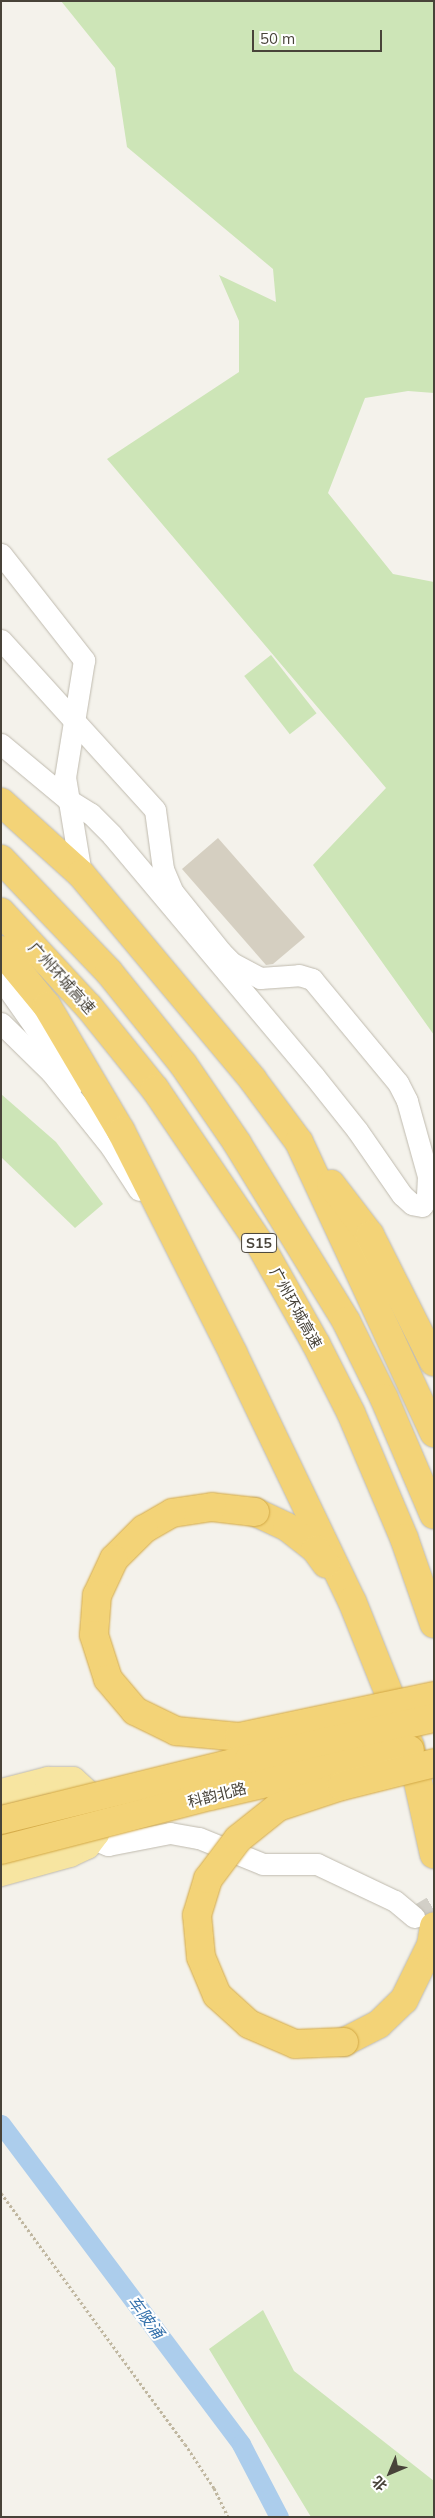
<!DOCTYPE html>
<meta charset="utf-8">
<style>
body{margin:0}
#map{position:relative;width:435px;height:2518px;overflow:hidden;background:#f4f2eb;font-family:Mulish,"Noto Sans SC",sans-serif}
div>[style]{position:absolute}
.green>*{inset:0;background:#cde5b7;transform-origin:0 0}
.canal>*{height:19px;margin:-9.5px;padding:0 9.5px;transform-origin:9.5px;border-radius:9.5px;background:#accdec}
.building>*{inset:0;background:#d5cfc1}
.minor-tunnel>*{height:21px;margin-top:-10.5px;transform-origin:0;background:repeating-linear-gradient(90deg,#d2cfc7 0 21px,transparent 0 32px)}
.path>*{height:3px;margin-top:-1.5px;transform-origin:0;background:repeating-linear-gradient(90deg,#c0b7a0 0 2.5px,transparent 0 5px)}
.roads{filter:drop-shadow(0 0 1px #bfbaae) drop-shadow(0 0 1px #bfbaae)}
.minor>*{height:21px;margin:-10.5px;padding:0 10.5px;transform-origin:10.5px;border-radius:10.5px;background:#fff}
.major>*{height:26px;margin:-13px;padding:0 13px;transform-origin:13px;border-radius:13px;background:#f7e5a1}
.highway>*{height:28px;margin:-14px;padding:0 14px;transform-origin:14px;border-radius:14px;background:#f3d377}
.bridges{filter:drop-shadow(0 0 1px #d3a946) drop-shadow(0 0 1px #d3a946)}
.highway-bridge>*{height:28px;margin:-14px;padding:0 14px;transform-origin:14px;border-radius:14px;background:#f3d377}
span{translate:-50% -50%;white-space:nowrap;text-align:center;line-height:1.15;-webkit-text-stroke:4px #fff;paint-order:stroke}
.shield-label span{padding:1px 4px;background:#fff;border:1px solid;border-radius:4px;-webkit-text-stroke-width:0}
.shield-label{font-size:14px;color:#484339;font-weight:700}
.street-label{font-size:15px;color:#484339}
.water-label{font-size:16px;color:#3974ad;font-style:italic}
.frame{position:absolute;inset:0;border:2px solid #484339;pointer-events:none}
.north{position:absolute;left:365px;top:2448px;width:50px;height:50px;-webkit-text-stroke:4px #fff;paint-order:stroke;rotate:225deg;font-size:14px;font-weight:700;line-height:20px;text-align:center;color:#484339}
.north::after{content:'';display:block;margin:auto;width:18px;height:22px;background:#484339;clip-path:polygon(50% 0,100% 100%,50% 72%,0 100%)}
.scale{position:absolute;left:252px;top:30px;width:130px;height:22px;box-sizing:border-box;border:2px solid #484339;border-top:0;padding-left:6px;font-size:15px;line-height:18px;white-space:nowrap;color:#484339;-webkit-text-stroke:4px #fff;paint-order:stroke}
</style>
<div id="map">
<div class="green">
<i style="clip-path:polygon(61px 1px,434px 1px,434px 393px,408px 391px,365px 398px,328px 493px,393px 574px,434px 582px,434px 1035px,313px 865px,386px 788px,107px 459px,239px 372px,239px 321px,219px 275px,276px 302px,273px 269px,127px 147px,115px 68px)"></i>
<i style="left:271px;top:655px;width:74px;height:34px;rotate:52deg"></i>
<i style="clip-path:polygon(1px 1094px,56px 1142px,103px 1204px,75px 1228px,1px 1157px)"></i>
<i style="clip-path:polygon(263px 2310px,294px 2371px,434px 2481px,434px 2517px,311px 2517px,209px 2349px)"></i>
</div>
<div class="canal">
<i style="left:1px;top:2124px;width:400px;rotate:53.1deg"></i>
<i style="left:241px;top:2444px;width:82px;rotate:62.5deg"></i>
</div>
<div class="building">
<i style="clip-path:polygon(218px 838px,305px 937px,273px 964px,266px 965px,182px 869px)"></i>
</div>
<div class="minor-tunnel">
<i style="left:414px;top:1917px;width:23px;rotate:-31deg"></i>
</div>
<div class="path">
<i style="left:1px;top:2193px;width:311px;rotate:53.8deg"></i>
<i style="left:185px;top:2444px;width:53px;rotate:56.6deg"></i>
<i style="left:214px;top:2488px;width:32px;rotate:64deg"></i>
</div>
<div class="roads">
<div class="minor">
<i style="left:1px;top:554px;width:135px;rotate:51.9deg"></i>
<i style="left:84px;top:660px;width:119px;rotate:99.2deg"></i>
<i style="left:65px;top:777px;width:98px;rotate:80.6deg"></i>
<i style="left:1px;top:640px;width:229px;rotate:47.8deg"></i>
<i style="left:155px;top:810px;width:60px;rotate:82.3deg"></i>
<i style="left:163px;top:869px;width:25px;rotate:67deg"></i>
<i style="left:173px;top:892px;width:77px;rotate:51.3deg"></i>
<i style="left:221px;top:952px;width:16px;rotate:45deg"></i>
<i style="left:232px;top:963px;width:32px;rotate:28deg"></i>
<i style="left:260px;top:978px;width:39px;rotate:-4deg"></i>
<i style="left:299px;top:975px;width:14px;rotate:17deg"></i>
<i style="left:312px;top:979px;width:135px;rotate:50.4deg"></i>
<i style="left:398px;top:1083px;width:20px;rotate:63deg"></i>
<i style="left:407px;top:1101px;width:78px;rotate:74.4deg"></i>
<i style="left:428px;top:1176px;width:22px;rotate:93deg"></i>
<i style="left:427px;top:1198px;width:9px;rotate:122deg"></i>
<i style="left:422px;top:1206px;width:10px;rotate:-169deg"></i>
<i style="left:412px;top:1204px;width:13px;rotate:-138deg"></i>
<i style="left:402px;top:1195px;width:79px;rotate:-124.7deg"></i>
<i style="left:357px;top:1130px;width:69px;rotate:-128.5deg"></i>
<i style="left:314px;top:1076px;width:314px;rotate:-130deg"></i>
<i style="left:112px;top:835px;width:30px;rotate:-135deg"></i>
<i style="left:91px;top:814px;width:28px;rotate:-148deg"></i>
<i style="left:67px;top:799px;width:86px;rotate:-140.2deg"></i>
<i style="left:1px;top:979px;width:127px;rotate:54.9deg"></i>
<i style="left:1px;top:1023px;width:70px;rotate:44.4deg"></i>
<i style="left:51px;top:1072px;width:96px;rotate:51.3deg"></i>
<i style="left:111px;top:1147px;width:51px;rotate:56.9deg"></i>
<i style="left:93px;top:1839px;width:16px;rotate:22deg"></i>
<i style="left:108px;top:1845px;width:63px;rotate:-11deg"></i>
<i style="left:170px;top:1833px;width:29px;rotate:10deg"></i>
<i style="left:199px;top:1838px;width:69px;rotate:22.1deg"></i>
<i style="left:263px;top:1864px;width:54px"></i>
<i style="left:317px;top:1864px;width:86px;rotate:25.4deg"></i>
<i style="left:395px;top:1901px;width:25px;rotate:40deg"></i>
</div>
<div class="major">
<i style="left:1px;top:1792px;width:49px;rotate:-14.3deg"></i>
<i style="left:48px;top:1780px;width:25px"></i>
<i style="left:73px;top:1780px;width:24px;rotate:42deg"></i>
<i style="left:91px;top:1796px;width:28px;rotate:75deg"></i>
<i style="left:98px;top:1823px;width:11px;rotate:100deg"></i>
<i style="left:96px;top:1834px;width:15px;rotate:127deg"></i>
<i style="left:87px;top:1846px;width:19px;rotate:155deg"></i>
<i style="left:70px;top:1854px;width:72px;rotate:164.6deg"></i>
</div>
<div class="highway">
<i style="left:1px;top:802px;width:108px;rotate:42deg"></i>
<i style="left:81px;top:874px;width:268px;rotate:50.1deg"></i>
<i style="left:253px;top:1080px;width:77px;rotate:53.4deg"></i>
<i style="left:299px;top:1142px;width:321px;rotate:65.1deg"></i>
<i style="left:1px;top:859px;width:156px;rotate:46.3deg"></i>
<i style="left:109px;top:972px;width:118px;rotate:51.2deg"></i>
<i style="left:183px;top:1064px;width:96px;rotate:55.6deg"></i>
<i style="left:237px;top:1143px;width:209px;rotate:58.5deg"></i>
<i style="left:346px;top:1321px;width:86px;rotate:63.7deg"></i>
<i style="left:384px;top:1398px;width:127px;rotate:66.9deg"></i>
<i style="left:1px;top:912px;width:129px;rotate:47.2deg"></i>
<i style="left:89px;top:1007px;width:105px;rotate:51.2deg"></i>
<i style="left:155px;top:1089px;width:184px;rotate:55.9deg"></i>
<i style="left:258px;top:1241px;width:118px;rotate:60.6deg"></i>
<i style="left:316px;top:1344px;width:77px;rotate:63.1deg"></i>
<i style="left:351px;top:1413px;width:136px;rotate:67deg"></i>
<i style="left:404px;top:1538px;width:91px;rotate:70.8deg"></i>
<i style="left:1px;top:950px;width:72px;rotate:50.6deg"></i>
<i style="left:47px;top:1006px;width:145px;rotate:59.4deg"></i>
<i style="left:121px;top:1131px;width:249px;rotate:63.2deg"></i>
<i style="left:233px;top:1353px;width:275px;rotate:64.4deg"></i>
<i style="left:352px;top:1601px;width:156px;rotate:68.2deg"></i>
<i style="left:410px;top:1746px;width:111px;rotate:77.5deg"></i>
<i style="left:331px;top:1184px;width:64px;rotate:52.6deg"></i>
<i style="left:370px;top:1235px;width:142px;rotate:63.3deg"></i>
<i style="left:255px;top:1512px;width:35px;rotate:25deg"></i>
<i style="left:287px;top:1527px;width:37px;rotate:38deg"></i>
<i style="left:316px;top:1550px;width:17px;rotate:54deg"></i>
<i style="left:344px;top:2042px;width:39px;rotate:-27deg"></i>
<i style="left:379px;top:2024px;width:35px;rotate:-44deg"></i>
<i style="left:404px;top:2000px;width:61px;rotate:-63.9deg"></i>
<i style="left:431px;top:1945px;width:19px;rotate:-81deg"></i>
</div>
</div>
<div class="bridges">
<div class="highway-bridge">
<i style="left:255px;top:1512px;width:43px;rotate:-173.4deg"></i>
<i style="left:212px;top:1507px;width:40px;rotate:171.5deg"></i>
<i style="left:172px;top:1513px;width:32px;rotate:150deg"></i>
<i style="left:144px;top:1529px;width:42px;rotate:135deg"></i>
<i style="left:114px;top:1559px;width:40px;rotate:115deg"></i>
<i style="left:97px;top:1595px;width:40px;rotate:94.3deg"></i>
<i style="left:94px;top:1635px;width:46px;rotate:72.3deg"></i>
<i style="left:108px;top:1679px;width:42px;rotate:49.8deg"></i>
<i style="left:135px;top:1711px;width:46px;rotate:26deg"></i>
<i style="left:176px;top:1731px;width:63px;rotate:5.4deg"></i>
<i style="left:239px;top:1737px;width:199px;rotate:-11.9deg"></i>
<i style="left:1px;top:1820px;width:255px;rotate:-13.8deg"></i>
<i style="left:249px;top:1759px;width:189px;rotate:-12.5deg"></i>
<i style="left:1px;top:1850px;width:216px;rotate:-14.5deg"></i>
<i style="left:210px;top:1796px;width:205px;rotate:-13deg"></i>
<i style="left:344px;top:2042px;width:49px;rotate:177.7deg"></i>
<i style="left:295px;top:2044px;width:50px;rotate:-156.5deg"></i>
<i style="left:249px;top:2024px;width:43px;rotate:-137.8deg"></i>
<i style="left:217px;top:1995px;width:41px;rotate:-112.8deg"></i>
<i style="left:201px;top:1957px;width:42px;rotate:-95.4deg"></i>
<i style="left:197px;top:1915px;width:38px;rotate:-73deg"></i>
<i style="left:208px;top:1879px;width:50px;rotate:-53.1deg"></i>
<i style="left:238px;top:1839px;width:51px;rotate:-38.7deg"></i>
<i style="left:278px;top:1807px;width:67px;rotate:-18.2deg"></i>
<i style="left:342px;top:1786px;width:95px;rotate:-14deg"></i>
</div>
</div>
<div class="shield-label">
<span style="left:259px;top:1243px">S15</span>
</div>
<div class="street-label">
<span style="left:62px;top:978px;rotate:48deg">广州环城高速</span>
<span style="left:296px;top:1308px;rotate:61deg">广州环城高速</span>
<span style="left:217px;top:1795px;rotate:-14deg">科韵北路</span>
</div>
<div class="water-label">
<span style="left:146px;top:2317px;rotate:53deg">车陂涌</span>
</div>
<div class="frame"></div>
<div class="north">北</div>
<div class="scale">50 m</div>
</div>
